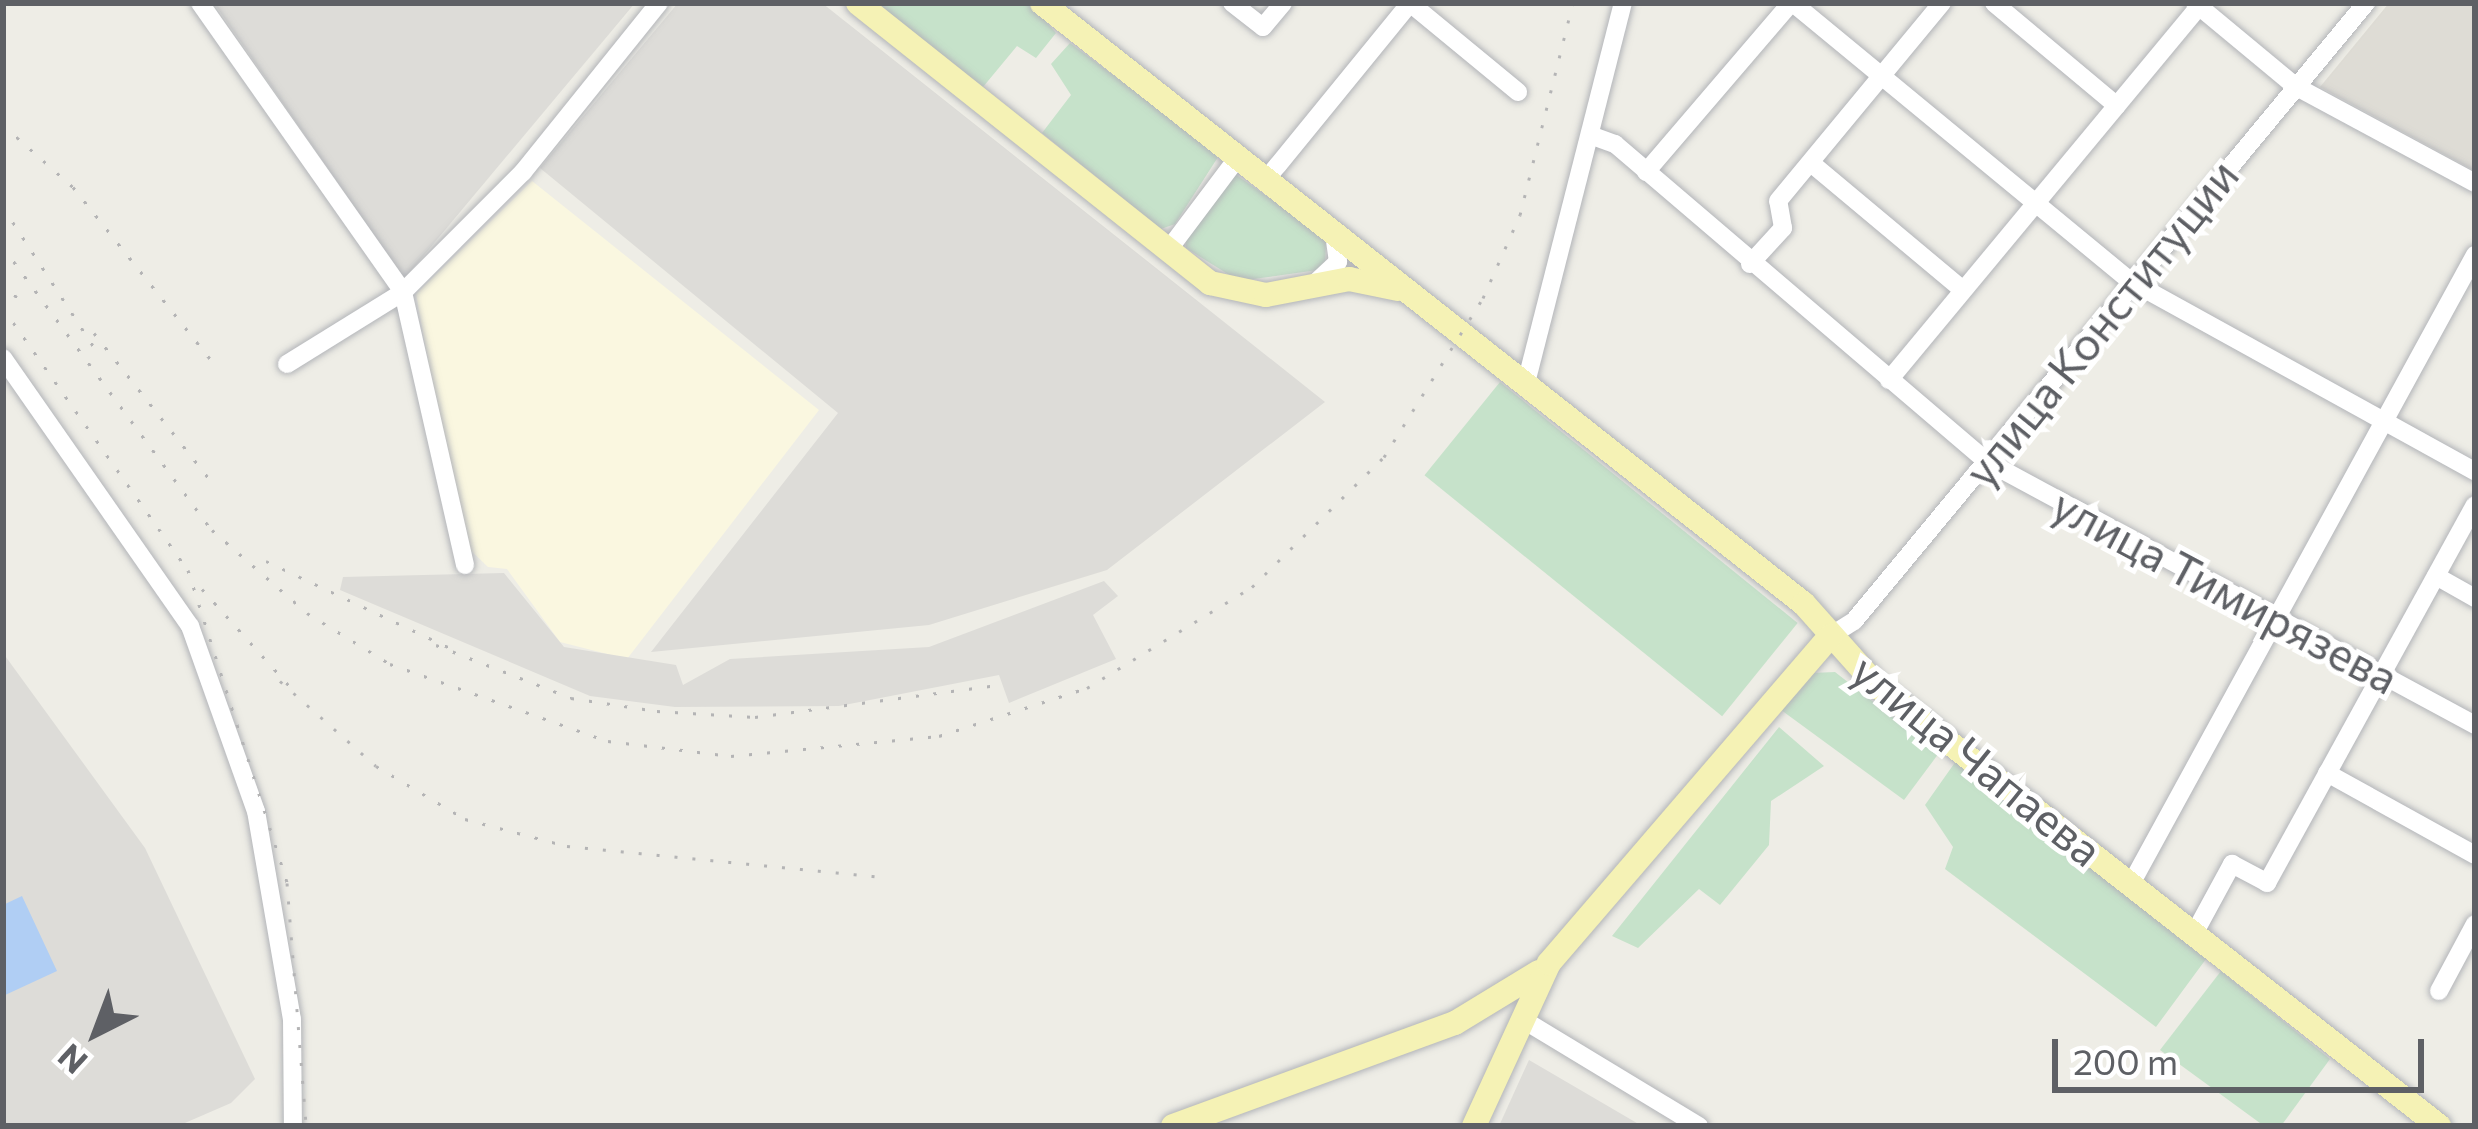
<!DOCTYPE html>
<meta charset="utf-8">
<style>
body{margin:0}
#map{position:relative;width:2478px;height:1129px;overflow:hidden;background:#eeede6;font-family:Commissioner,sans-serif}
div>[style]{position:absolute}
.commercial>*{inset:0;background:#faf7e0}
.industrial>*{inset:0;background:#dddcd8}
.education>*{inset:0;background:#dedcd5}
.green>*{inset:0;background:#c6e2ca;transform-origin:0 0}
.water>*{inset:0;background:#b0cef4}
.roads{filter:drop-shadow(0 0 3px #b3b5b9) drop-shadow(0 0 3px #b3b5b9)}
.minor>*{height:18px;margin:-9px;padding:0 9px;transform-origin:9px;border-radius:9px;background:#fff}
.major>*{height:24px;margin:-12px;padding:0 12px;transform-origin:12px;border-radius:12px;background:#f5f2b5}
.rail>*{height:3px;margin-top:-1.5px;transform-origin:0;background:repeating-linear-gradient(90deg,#b4b4b5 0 3px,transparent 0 18px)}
span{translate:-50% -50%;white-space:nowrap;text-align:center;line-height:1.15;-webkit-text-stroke:10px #fff;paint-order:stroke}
.street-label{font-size:45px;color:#5e6065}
.frame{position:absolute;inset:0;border:6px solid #5e6065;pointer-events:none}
.north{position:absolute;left:36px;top:973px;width:120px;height:120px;-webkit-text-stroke:9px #fff;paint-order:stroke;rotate:222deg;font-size:33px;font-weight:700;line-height:48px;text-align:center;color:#5e6065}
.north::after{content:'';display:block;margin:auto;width:42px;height:54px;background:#5e6065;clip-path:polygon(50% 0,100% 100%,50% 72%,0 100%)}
.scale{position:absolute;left:2052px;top:1039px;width:372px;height:54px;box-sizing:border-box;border:6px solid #5e6065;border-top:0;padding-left:15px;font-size:36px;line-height:42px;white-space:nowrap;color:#5e6065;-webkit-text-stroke:9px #fff;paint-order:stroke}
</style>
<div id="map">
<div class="commercial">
<i style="clip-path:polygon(532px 181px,819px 410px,627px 659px,560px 642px,507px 569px,488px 567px,461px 541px,416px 294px)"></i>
</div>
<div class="industrial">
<i style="clip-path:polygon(214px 3px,635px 3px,404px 279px)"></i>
<i style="clip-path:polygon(678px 3px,822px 3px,1325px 402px,1107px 570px,929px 625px,651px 652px,838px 413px,540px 168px)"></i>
<i style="clip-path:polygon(504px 573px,564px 647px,676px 665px,683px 685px,730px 659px,929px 647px,1104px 581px,1118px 596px,1093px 615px,1116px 659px,1009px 703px,999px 675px,839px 706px,675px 707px,590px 696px,340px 590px,343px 577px)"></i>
<i style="clip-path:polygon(3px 653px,145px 848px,255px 1079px,231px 1103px,178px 1126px,3px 1126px)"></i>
<i style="clip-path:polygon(1529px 1060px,1642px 1126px,1499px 1126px)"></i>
</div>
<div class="education">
<i style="clip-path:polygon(2389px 3px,2475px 3px,2475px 171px,2320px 87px)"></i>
</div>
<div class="green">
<i style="clip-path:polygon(876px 3px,1030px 3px,1056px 33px,1036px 58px,1017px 46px,983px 87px)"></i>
<i style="clip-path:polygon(1070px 43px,1220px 154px,1175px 224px,1161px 229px,1042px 133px,1071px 95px,1051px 64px)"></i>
<i style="clip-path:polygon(1232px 172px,1326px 237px,1325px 269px,1239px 281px,1186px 248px,1186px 231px)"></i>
<i style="left:1500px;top:382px;width:383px;height:120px;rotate:39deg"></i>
<i style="clip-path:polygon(1835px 672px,1939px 753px,1904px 800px,1777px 707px,1812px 673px)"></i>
<i style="clip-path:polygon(1779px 727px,1824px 766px,1771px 801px,1769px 845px,1720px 905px,1699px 889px,1638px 948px,1612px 936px)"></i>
<i style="clip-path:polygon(1956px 761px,2206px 959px,2156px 1027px,1945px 869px,1953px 847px,1925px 805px)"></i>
<i style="clip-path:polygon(2221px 971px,2330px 1059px,2281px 1126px,2264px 1126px,2160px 1050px)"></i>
</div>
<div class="water">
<i style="clip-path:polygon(22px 896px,57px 971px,3px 996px,3px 905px)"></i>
</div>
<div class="roads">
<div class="minor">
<i style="left:200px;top:3px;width:353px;rotate:54.9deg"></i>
<i style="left:403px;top:292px;width:280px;rotate:77.2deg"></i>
<i style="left:1232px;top:3px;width:39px;rotate:38deg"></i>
<i style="left:1263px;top:27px;width:31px;rotate:-50deg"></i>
<i style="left:1793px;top:3px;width:439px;rotate:39.5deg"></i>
<i style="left:2132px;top:282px;width:392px;rotate:28.9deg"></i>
<i style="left:1994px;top:3px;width:160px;rotate:39.9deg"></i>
<i style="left:2195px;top:3px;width:130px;rotate:39.7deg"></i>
<i style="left:2295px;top:86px;width:204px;rotate:28.3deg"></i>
<i style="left:1590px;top:135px;width:27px;rotate:20deg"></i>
<i style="left:1615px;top:144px;width:488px;rotate:40.5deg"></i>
<i style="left:1986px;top:461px;width:556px;rotate:28.36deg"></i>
<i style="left:1811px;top:163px;width:198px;rotate:39.9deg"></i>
<i style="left:1646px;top:172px;width:223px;rotate:-49.4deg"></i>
<i style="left:1267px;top:178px;width:17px;rotate:-50deg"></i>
<i style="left:1278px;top:165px;width:209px;rotate:-50.8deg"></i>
<i style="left:1410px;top:3px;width:140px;rotate:39.5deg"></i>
<i style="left:1169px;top:249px;width:115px;rotate:-53.1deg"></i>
<i style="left:1750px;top:264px;width:49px;rotate:-47.5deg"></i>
<i style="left:1783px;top:228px;width:27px;rotate:-100deg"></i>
<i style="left:1778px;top:201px;width:257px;rotate:-50.4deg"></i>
<i style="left:1314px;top:284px;width:33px;rotate:-43deg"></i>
<i style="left:1338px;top:262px;width:30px;rotate:-98deg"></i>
<i style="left:3px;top:358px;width:327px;rotate:55.1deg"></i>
<i style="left:190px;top:626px;width:196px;rotate:70.4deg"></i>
<i style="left:256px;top:811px;width:211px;rotate:80.2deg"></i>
<i style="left:292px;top:1019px;width:107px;rotate:89.5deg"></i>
<i style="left:287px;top:364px;width:137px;rotate:-31.8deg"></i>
<i style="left:403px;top:292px;width:170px;rotate:-45deg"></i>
<i style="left:523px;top:172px;width:217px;rotate:-51.2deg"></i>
<i style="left:1889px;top:380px;width:490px;rotate:-50.3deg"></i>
<i style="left:1526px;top:383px;width:392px;rotate:-75.7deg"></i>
<i style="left:2436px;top:576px;width:45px;rotate:29.4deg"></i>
<i style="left:1830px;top:636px;width:28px;rotate:-32deg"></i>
<i style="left:1854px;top:621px;width:803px;rotate:-50.36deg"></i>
<i style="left:2327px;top:773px;width:169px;rotate:29deg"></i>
<i style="left:2131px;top:884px;width:717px;rotate:-61.33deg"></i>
<i style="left:2194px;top:934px;width:80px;rotate:-61.5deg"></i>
<i style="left:2232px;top:864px;width:40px;rotate:28deg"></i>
<i style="left:2267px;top:883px;width:431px;rotate:-61.2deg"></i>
<i style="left:2439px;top:991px;width:76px;rotate:-61.8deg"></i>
<i style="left:1522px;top:1019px;width:207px;rotate:31.2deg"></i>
</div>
<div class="major">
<i style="left:858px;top:3px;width:450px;rotate:38.5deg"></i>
<i style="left:1210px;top:283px;width:57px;rotate:12.1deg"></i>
<i style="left:1266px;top:295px;width:85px;rotate:-10.9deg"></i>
<i style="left:1349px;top:279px;width:50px;rotate:11.5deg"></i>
<i style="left:1042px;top:3px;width:970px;rotate:38.26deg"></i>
<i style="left:1804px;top:604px;width:110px;rotate:48.3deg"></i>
<i style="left:1877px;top:686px;width:714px;rotate:38.06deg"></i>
<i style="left:1173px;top:1126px;width:300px;rotate:-20.1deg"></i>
<i style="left:1455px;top:1023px;width:98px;rotate:-31.3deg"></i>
<i style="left:1474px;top:1126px;width:179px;rotate:-65.3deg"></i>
<i style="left:1549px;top:963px;width:431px;rotate:-49.3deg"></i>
</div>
</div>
<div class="rail">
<i style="left:3px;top:125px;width:94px;rotate:41.5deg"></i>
<i style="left:73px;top:187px;width:229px;rotate:51.4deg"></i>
<i style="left:3px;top:207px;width:173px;rotate:57deg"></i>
<i style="left:3px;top:247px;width:352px;rotate:53.6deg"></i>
<i style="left:212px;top:530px;width:126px;rotate:41.1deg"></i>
<i style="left:307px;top:613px;width:97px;rotate:31.6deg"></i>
<i style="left:390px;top:664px;width:231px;rotate:19.5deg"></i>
<i style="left:608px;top:741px;width:124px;rotate:7deg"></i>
<i style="left:731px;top:756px;width:209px;rotate:-5.5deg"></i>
<i style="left:939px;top:736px;width:156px;rotate:-18deg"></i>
<i style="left:1087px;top:688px;width:193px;rotate:-31.5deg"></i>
<i style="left:1252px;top:587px;width:185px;rotate:-44.6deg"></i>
<i style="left:1384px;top:457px;width:187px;rotate:-58.1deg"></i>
<i style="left:1483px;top:298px;width:91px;rotate:-66deg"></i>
<i style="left:1520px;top:215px;width:219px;rotate:-76deg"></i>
<i style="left:3px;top:281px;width:26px;rotate:50deg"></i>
<i style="left:3px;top:308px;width:321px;rotate:54.8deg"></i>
<i style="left:188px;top:570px;width:328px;rotate:72.4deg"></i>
<i style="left:287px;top:883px;width:244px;rotate:85.5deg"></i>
<i style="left:94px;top:333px;width:195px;rotate:51.7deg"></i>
<i style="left:266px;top:561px;width:204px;rotate:25.3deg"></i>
<i style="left:202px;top:589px;width:137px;rotate:48deg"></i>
<i style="left:436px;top:645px;width:145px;rotate:21.4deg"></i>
<i style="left:571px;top:698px;width:87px;rotate:8.6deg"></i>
<i style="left:657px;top:711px;width:98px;rotate:3.5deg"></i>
<i style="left:755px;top:717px;width:239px;rotate:-7.5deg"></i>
<i style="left:280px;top:681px;width:128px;rotate:41.5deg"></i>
<i style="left:376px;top:766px;width:104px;rotate:30.8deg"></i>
<i style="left:465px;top:819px;width:106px;rotate:14.8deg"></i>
<i style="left:567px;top:846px;width:317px;rotate:5.6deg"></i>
</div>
<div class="street-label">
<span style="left:2100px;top:322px;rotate:-51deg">улица Конституции</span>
<span style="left:2226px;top:590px;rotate:28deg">улица Тимирязева</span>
<span style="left:1978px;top:759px;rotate:39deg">улица Чапаева</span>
</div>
<div class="frame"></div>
<div class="north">N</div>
<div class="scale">200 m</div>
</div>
